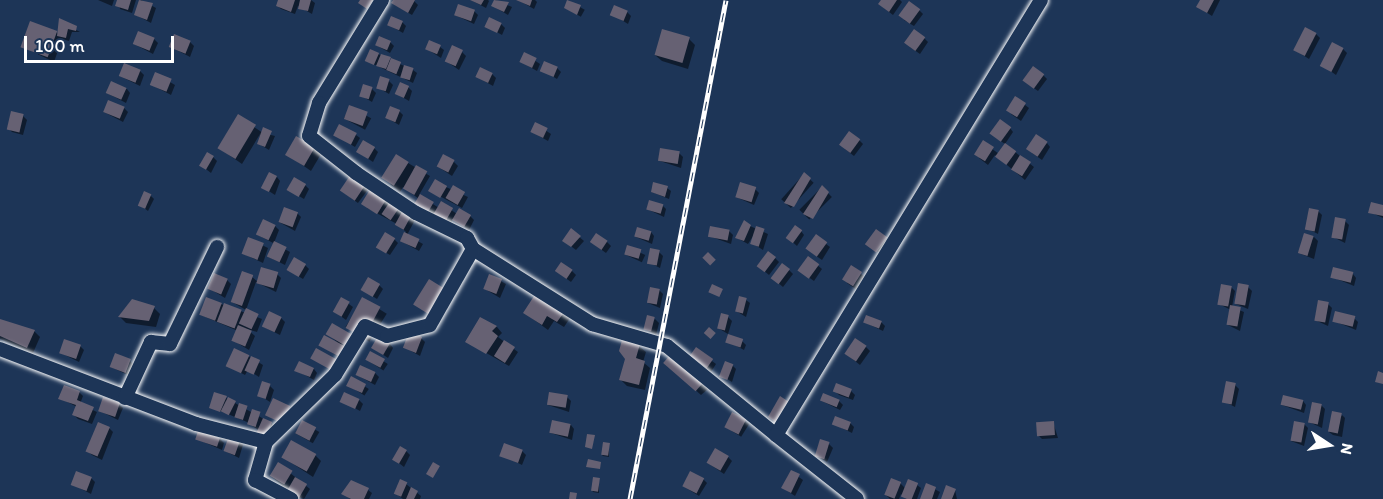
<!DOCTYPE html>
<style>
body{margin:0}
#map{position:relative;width:1383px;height:499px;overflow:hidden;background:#1d3557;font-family:Itim,sans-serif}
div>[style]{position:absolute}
.shadow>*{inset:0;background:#0007;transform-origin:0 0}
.building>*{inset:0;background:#666173;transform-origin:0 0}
.roads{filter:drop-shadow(0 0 2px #fff) drop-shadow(0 0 2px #fff)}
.minor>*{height:14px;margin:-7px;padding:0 7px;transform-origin:7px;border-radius:7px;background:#1d3557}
.rail>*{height:5px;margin-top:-2.5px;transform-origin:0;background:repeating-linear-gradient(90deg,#1d3557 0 9px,#fff 0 18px);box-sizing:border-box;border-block:2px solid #fff}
span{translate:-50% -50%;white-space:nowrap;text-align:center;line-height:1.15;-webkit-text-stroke:5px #1d3557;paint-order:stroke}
.north{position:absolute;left:1299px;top:415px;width:60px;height:60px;-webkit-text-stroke:4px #1d3557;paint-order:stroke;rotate:102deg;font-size:16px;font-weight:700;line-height:24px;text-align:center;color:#fff}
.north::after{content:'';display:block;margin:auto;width:21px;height:27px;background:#fff;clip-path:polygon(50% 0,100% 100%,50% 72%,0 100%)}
.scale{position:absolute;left:24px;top:36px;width:150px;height:27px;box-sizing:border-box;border:3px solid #fff;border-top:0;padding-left:8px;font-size:18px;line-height:21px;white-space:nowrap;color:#fff;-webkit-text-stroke:4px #1d3557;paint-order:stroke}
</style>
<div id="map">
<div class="shadow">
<i style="clip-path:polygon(98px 0,114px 0,112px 6px)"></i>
<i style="clip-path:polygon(118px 0,136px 0,132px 13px,120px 9px)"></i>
<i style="clip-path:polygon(141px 0,156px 8px,151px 23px,136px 15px)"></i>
<i style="clip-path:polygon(280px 0,311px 0,315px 3px,312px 14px,298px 6px,295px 14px,281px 9px,278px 6px)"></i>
<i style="clip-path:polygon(395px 0,413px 0,418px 5px,412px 15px,397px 6px)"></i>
<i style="clip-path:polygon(471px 0,488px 0,489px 1px,486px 8px)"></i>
<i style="clip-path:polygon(495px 0,512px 7px,508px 15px,493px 6px)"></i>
<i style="clip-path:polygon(518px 0,535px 0,537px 2px,534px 9px)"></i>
<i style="clip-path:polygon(883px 0,900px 0,902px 2px,893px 15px,884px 8px)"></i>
<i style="clip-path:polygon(1202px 0,1220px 0,1212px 16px,1198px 7px)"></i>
<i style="left:569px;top:1px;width:18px;height:8px;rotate:29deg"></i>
<i style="clip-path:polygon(919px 10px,923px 14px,914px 26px,904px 20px)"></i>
<i style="clip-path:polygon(474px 11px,478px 15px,474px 24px,455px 15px)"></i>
<i style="clip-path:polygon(627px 12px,631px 16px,628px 24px,612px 14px)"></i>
<i style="clip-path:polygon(60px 21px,80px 32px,72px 32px,69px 41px,62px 39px,54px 62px,23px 47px,31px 23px,58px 33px)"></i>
<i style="clip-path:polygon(402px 22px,406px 26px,403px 33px,389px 25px)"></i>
<i style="clip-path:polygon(501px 24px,505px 28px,502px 35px,486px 26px)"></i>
<i style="clip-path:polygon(1316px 34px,1320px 38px,1309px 59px,1295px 50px)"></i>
<i style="clip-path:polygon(924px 38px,928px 42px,920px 54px,910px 47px)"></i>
<i style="clip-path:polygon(154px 39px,158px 43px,153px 54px,134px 44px)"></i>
<i style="clip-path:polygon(689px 39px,695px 45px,688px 69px,662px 61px,655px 55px)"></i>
<i style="clip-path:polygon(190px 42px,194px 46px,190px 57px,171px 47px)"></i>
<i style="clip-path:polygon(390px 42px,394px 46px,390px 53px,376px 45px)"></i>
<i style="clip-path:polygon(440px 47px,444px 50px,441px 58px,427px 49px)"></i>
<i style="clip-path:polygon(1343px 49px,1347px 53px,1336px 75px,1322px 65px)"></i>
<i style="clip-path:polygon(462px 52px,466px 56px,459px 70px,446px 61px)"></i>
<i style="clip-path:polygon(378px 54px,413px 70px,417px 73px,413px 83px,367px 61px)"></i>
<i style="clip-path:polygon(525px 54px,540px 64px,537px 71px,521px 62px)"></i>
<i style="clip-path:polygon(557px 68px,561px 72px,557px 79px,542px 70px)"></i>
<i style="clip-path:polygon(140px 71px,144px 75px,140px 86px,120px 76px)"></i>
<i style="clip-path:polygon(156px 74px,175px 85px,171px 95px,152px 85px)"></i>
<i style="clip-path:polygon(492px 74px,496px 78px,493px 86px,477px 77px)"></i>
<i style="clip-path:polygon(1043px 75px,1047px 79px,1038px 91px,1028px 84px)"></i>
<i style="clip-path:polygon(389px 81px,393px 85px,389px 94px,377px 87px)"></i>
<i style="clip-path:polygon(408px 87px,412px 91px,409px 101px,397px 94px)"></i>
<i style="clip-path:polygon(127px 89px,130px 93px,126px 103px,107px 93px)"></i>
<i style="clip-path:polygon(372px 89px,376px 93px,372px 102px,360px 95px)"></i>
<i style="clip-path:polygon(1016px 98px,1029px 108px,1021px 121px,1011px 114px)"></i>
<i style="left:350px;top:107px;width:24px;height:13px;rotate:28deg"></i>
<i style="clip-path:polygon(124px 108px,128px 112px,123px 122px,104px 112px)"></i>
<i style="clip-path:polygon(399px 111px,403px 115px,399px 125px,387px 118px)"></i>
<i style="clip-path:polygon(23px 116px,27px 120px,23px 135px,12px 132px,8px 128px)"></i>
<i style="clip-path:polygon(238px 116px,263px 133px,275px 136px,269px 150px,259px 144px,260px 134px,242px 164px,219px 148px)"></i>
<i style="clip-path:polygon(536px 124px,551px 134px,548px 141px,532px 132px)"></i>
<i style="clip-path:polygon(1010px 128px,1013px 132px,1005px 144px,995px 137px)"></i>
<i style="clip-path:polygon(335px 135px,356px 135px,360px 138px,355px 147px)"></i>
<i style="clip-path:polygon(859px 140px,863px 144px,854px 156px,845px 149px)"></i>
<i style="clip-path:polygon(983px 142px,999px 154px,1015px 152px,1034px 167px,1025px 180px,995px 155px,988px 165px,979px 158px)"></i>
<i style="clip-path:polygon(1047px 143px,1050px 147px,1042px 160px,1032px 153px)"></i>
<i style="clip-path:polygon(314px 148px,321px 154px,311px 171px,288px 155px)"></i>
<i style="clip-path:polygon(374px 148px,378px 152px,373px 162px,358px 152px)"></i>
<i style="clip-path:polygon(679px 153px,683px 157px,681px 168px,660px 161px)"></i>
<i style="clip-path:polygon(213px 157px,217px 161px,211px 173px,202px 166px)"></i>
<i style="clip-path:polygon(454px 162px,458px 166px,452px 176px,437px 166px)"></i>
<i style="clip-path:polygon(408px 163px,430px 176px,419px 195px,439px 208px,441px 203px,457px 214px,470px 216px,474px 220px,469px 230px,453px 219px,450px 224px,421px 207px,417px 204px,419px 199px,403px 187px,400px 192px,390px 184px)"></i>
<i style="left:804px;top:174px;width:13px;height:34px;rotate:42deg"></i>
<i style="left:352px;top:176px;width:21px;height:18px;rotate:37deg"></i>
<i style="clip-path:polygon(277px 177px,280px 181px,275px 195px,264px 188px)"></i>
<i style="clip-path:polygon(305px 185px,309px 189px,304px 199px,289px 190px)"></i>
<i style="clip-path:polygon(446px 187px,468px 197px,462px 208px,430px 191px)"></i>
<i style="left:822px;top:187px;width:14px;height:32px;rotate:45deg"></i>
<i style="clip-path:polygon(667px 188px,671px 191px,669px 199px,652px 192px)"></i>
<i style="clip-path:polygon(755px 189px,759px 193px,754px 205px,736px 197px)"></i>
<i style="clip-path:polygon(150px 195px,154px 199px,148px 211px,139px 204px)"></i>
<i style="clip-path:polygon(386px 199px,415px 220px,407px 235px,423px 244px,419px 251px,401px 241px,406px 232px,397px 224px,367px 208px)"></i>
<i style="clip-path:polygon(662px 205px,666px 209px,664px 217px,647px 209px)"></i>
<i style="clip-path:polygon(1383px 207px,1383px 218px,1370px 212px)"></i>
<i style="clip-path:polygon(1318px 211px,1322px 215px,1318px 234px,1306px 228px)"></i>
<i style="clip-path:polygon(297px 213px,301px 217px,295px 231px,279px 222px)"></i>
<i style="clip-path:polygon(1345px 221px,1349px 225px,1345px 243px,1333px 237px)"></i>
<i style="clip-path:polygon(275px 226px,279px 230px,274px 243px,290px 252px,285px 265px,269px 257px,275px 244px,258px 235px)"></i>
<i style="clip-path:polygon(750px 226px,768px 234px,763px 250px,752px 243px,755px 233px,748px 244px,737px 238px)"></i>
<i style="clip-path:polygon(571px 230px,584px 241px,576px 250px,568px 244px)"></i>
<i style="clip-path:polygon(729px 231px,733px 235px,731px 244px,709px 236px)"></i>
<i style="clip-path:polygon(801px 231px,804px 235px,797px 246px,788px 238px)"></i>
<i style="clip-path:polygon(651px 232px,654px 236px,652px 244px,636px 237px)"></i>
<i style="clip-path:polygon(817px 237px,830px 247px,822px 260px,812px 253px)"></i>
<i style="clip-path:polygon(1314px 237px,1318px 241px,1314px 259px,1301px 254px)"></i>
<i style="clip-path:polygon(886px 238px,890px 242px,881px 254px,871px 247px)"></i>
<i style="clip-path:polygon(249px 239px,268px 248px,263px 263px,244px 254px)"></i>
<i style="clip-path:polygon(394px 239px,398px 243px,390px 255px,383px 251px)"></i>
<i style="clip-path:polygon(607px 242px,611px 246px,606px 253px,595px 245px)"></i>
<i style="left:628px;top:247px;width:19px;height:8px;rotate:25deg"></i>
<i style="clip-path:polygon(659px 252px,663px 256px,660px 268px,648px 262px)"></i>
<i style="clip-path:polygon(775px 258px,779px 262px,769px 275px,763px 270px)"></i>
<i style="clip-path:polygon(809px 258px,822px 269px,814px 281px,804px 274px)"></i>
<i style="clip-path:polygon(305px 265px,309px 269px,303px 279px,288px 270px)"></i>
<i style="clip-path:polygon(852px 267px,865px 277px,857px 290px,847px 283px)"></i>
<i style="clip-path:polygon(789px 270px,793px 274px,783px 287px,777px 282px)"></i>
<i style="clip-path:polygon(572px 271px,576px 275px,571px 282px,560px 274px)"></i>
<i style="clip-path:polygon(277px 274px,281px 278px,276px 292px,256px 282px,246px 310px,232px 302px,252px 277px,258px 282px)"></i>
<i style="clip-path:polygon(1353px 274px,1356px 278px,1354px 286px,1332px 277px)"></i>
<i style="clip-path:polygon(490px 275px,506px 284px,500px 298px,485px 289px)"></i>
<i style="clip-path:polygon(227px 280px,231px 284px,225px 298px,210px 289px)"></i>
<i style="clip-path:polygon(379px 285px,383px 289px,377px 299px,363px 290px)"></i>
<i style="clip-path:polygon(1231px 287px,1235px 291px,1232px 307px,1244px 312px,1240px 331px,1228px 325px,1231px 310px,1219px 304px)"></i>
<i style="clip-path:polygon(1248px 287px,1252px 291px,1248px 309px,1236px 304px)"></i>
<i style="clip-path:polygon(659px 290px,663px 294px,660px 308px,648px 303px)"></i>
<i style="clip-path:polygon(342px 299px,353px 307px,346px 320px,335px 312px)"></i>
<i style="left:363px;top:299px;width:28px;height:33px;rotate:32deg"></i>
<i style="clip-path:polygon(746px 300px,750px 303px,746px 317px,736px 311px)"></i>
<i style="clip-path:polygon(133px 301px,154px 308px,160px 314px,156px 327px,126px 323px,120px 317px)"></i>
<i style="clip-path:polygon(221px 304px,262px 319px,257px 332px,247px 329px,255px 336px,249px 350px,234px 341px,238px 331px,201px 315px)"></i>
<i style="clip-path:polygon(1328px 304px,1332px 308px,1328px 326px,1315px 320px)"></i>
<i style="clip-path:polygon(564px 312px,570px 318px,564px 327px,554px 321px,548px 330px,525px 313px)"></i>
<i style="clip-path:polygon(728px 317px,732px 321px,728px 334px,718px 328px)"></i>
<i style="clip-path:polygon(281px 318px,285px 322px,280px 335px,264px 327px)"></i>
<i style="clip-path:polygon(1354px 318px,1358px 322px,1356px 330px,1334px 321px)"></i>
<i style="clip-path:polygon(481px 319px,497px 327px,502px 333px,498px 337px,518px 352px,509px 366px,467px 342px)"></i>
<i style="clip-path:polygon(655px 319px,659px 323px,656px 335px,645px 329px)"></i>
<i style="clip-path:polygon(0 321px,34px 331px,40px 337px,33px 353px,0 339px)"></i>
<i style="clip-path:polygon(864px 322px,881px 322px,885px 326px,883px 331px)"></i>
<i style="clip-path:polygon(333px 325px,355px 350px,342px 344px,351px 353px,347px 362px,320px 345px,337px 342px,328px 334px)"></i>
<i style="clip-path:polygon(421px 338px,425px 342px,420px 356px,404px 347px)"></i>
<i style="clip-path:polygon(727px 341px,742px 341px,746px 345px,744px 350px)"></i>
<i style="clip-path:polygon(390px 344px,393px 348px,388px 358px,373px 348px)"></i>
<i style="clip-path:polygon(80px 346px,84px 350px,79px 362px,61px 353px)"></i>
<i style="clip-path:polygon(639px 346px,646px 352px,643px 362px,650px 368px,645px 390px,627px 386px,621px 380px,626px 358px)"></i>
<i style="clip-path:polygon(866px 347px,870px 351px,860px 365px,850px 357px)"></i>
<i style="clip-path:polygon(696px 349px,716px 364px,711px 372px,694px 360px)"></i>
<i style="left:371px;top:353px;width:20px;height:8px;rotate:33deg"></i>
<i style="clip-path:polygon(248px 356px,263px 365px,259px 377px,248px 370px,245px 375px,228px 366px)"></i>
<i style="clip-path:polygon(130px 361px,134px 365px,130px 376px,111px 367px)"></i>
<i style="clip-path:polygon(732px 365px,736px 369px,732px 382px,722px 376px)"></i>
<i style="clip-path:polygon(671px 368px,702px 383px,708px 389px,701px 395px)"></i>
<i style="clip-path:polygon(314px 369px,317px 373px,314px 380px,296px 370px)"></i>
<i style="clip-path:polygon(375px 373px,379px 377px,375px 385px,357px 375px)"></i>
<i style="left:352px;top:378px;width:20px;height:8px;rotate:33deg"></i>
<i style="clip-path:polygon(837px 385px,851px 391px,855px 395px,853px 400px,839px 395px,835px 391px)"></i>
<i style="clip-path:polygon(1235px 385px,1239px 389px,1235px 407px,1223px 401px)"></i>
<i style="clip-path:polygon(270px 386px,274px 390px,270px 402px,259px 395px)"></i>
<i style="clip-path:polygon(79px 392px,83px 396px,80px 404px,97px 412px,92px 424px,78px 419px,74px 415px,77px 407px,60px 398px)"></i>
<i style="clip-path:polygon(567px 397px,571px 401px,569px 412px,548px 405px)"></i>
<i style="clip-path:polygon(226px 398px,271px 423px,275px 427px,271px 439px,247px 422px,211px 407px)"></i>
<i style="clip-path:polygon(359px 400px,363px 404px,360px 411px,342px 401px)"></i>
<i style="clip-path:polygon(822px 401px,839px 401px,843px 405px,840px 410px)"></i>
<i style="clip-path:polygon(1303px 401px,1306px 405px,1304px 413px,1282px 405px)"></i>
<i style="clip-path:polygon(119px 404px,123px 408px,118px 420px,100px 411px)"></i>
<i style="clip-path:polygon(1321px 405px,1325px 409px,1322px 428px,1309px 422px)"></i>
<i style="left:733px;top:414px;width:19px;height:15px;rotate:32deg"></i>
<i style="clip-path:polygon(1342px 415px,1345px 418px,1342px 437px,1333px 435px,1329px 432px)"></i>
<i style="left:302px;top:422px;width:20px;height:13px;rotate:30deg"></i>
<i style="clip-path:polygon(1053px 422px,1058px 438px,1042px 439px,1038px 435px)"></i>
<i style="clip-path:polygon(850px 423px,854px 427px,852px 433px,834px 424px)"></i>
<i style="clip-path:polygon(1304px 424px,1308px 428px,1304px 446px,1291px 441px)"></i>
<i style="clip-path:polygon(571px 425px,574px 429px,572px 440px,551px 433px)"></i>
<i style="clip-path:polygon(109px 428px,113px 432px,102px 460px,92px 455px,88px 451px)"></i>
<i style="clip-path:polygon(197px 439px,220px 439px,224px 443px,222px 450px)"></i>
<i style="clip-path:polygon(240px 441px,243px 445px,239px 458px,225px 451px)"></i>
<i style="clip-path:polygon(829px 444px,833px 448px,827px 462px,815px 455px)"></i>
<i style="clip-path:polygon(609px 445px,609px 457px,603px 456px,602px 455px)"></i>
<i style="clip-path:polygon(406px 451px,410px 455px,404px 467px,395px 460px)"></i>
<i style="clip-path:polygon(522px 451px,526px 455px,522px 465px,502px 455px)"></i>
<i style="clip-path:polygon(315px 455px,321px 461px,313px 477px,284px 458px)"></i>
<i style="clip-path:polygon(728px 457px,732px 461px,724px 474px,708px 463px)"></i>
<i style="clip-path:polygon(279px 464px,310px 489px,304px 499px,293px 495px,271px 476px)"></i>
<i style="clip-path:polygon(792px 472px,803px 480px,795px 496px,783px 488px)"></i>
<i style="clip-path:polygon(91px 478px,95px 482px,91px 494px,72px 484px)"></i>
<i style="clip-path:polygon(703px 479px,707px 483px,699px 496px,683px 486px)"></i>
<i style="clip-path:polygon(599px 480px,599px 493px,593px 492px,592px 490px)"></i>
<i style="clip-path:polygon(900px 483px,906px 489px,917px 485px,921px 488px,917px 499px,906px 499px,901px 494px,899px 499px,890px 499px,886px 495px)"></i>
<i style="clip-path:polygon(406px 484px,421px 496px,420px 499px,403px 499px,395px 493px)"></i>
<i style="clip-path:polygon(927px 485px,940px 492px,937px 499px,922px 499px)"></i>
<i style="clip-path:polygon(368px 490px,372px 493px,369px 499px,350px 499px,343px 493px)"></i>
<i style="clip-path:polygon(955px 490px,957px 499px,942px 499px)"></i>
</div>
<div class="building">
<i style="clip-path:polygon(117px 0,131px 0,128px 10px,115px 6px)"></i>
<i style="clip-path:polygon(139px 0,153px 3px,147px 20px,134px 15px)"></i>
<i style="clip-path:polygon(278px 0,295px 0,291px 12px,276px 6px)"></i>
<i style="clip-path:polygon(300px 0,311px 0,308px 11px,298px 9px)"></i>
<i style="clip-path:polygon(360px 0,373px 0,367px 9px,358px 3px)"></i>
<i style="clip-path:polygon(393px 0,415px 0,408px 13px,391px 3px)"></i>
<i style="clip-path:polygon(470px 0,484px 0,481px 5px)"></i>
<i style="clip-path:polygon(494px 0,509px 2px,504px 12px,491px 6px)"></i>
<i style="clip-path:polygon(516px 0,532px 0,530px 6px)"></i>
<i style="clip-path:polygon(567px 0,581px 5px,577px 15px,564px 8px)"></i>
<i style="clip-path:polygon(881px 0,897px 0,889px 12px,878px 4px)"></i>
<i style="clip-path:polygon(1200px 0,1214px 0,1207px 13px,1196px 7px)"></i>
<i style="left:909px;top:1px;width:14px;height:18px;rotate:36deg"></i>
<i style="left:458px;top:4px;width:18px;height:12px;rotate:19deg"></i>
<i style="left:614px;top:5px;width:15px;height:11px;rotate:23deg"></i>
<i style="left:391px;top:16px;width:13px;height:10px;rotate:23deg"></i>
<i style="left:489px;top:17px;width:14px;height:11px;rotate:25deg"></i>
<i style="clip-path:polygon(59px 18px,77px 26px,76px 31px,68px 29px,66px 38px,57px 36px)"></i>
<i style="left:30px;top:21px;width:29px;height:28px;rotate:20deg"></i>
<i style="left:1305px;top:27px;width:13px;height:26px;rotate:27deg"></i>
<i style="left:662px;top:29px;width:29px;height:27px;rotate:16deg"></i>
<i style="left:914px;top:29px;width:14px;height:17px;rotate:36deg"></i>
<i style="left:138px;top:31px;width:18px;height:14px;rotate:22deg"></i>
<i style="left:174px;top:34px;width:18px;height:14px;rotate:22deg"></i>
<i style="left:379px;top:36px;width:13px;height:10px;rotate:23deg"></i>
<i style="left:429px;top:40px;width:13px;height:10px;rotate:23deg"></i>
<i style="left:1332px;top:42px;width:13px;height:27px;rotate:27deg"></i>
<i style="left:452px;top:45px;width:12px;height:18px;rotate:24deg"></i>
<i style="left:370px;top:49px;width:10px;height:13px;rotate:24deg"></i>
<i style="left:524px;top:52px;width:14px;height:11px;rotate:25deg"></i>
<i style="clip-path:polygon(381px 54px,391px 57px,386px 69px,376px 66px)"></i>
<i style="left:391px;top:58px;width:11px;height:13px;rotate:22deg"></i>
<i style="left:544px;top:61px;width:15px;height:11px;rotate:23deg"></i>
<i style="left:124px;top:63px;width:18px;height:14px;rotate:22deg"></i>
<i style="left:404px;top:65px;width:10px;height:13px;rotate:17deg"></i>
<i style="left:1033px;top:66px;width:14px;height:18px;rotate:36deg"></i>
<i style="left:480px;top:67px;width:14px;height:11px;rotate:25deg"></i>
<i style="left:155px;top:72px;width:18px;height:14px;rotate:22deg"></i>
<i style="left:380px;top:76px;width:10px;height:13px;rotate:17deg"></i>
<i style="left:111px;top:81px;width:17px;height:13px;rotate:24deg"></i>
<i style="left:400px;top:82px;width:10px;height:13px;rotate:24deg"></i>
<i style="left:363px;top:84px;width:10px;height:13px;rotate:17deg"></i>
<i style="left:1015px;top:96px;width:13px;height:17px;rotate:32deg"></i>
<i style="left:108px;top:100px;width:18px;height:13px;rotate:22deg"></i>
<i style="left:349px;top:105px;width:20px;height:15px;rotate:20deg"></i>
<i style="left:390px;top:106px;width:11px;height:13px;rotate:22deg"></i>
<i style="left:11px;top:111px;width:13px;height:19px;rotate:13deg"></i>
<i style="left:238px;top:114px;width:21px;height:40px;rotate:31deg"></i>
<i style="left:1000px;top:119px;width:14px;height:18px;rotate:36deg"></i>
<i style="left:535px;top:122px;width:14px;height:11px;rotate:25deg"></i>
<i style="left:339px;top:124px;width:20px;height:13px;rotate:27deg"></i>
<i style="clip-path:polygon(263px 127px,272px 131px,265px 147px,257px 144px)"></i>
<i style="left:849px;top:131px;width:14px;height:17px;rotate:36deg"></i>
<i style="left:1036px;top:134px;width:14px;height:18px;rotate:34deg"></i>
<i style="left:296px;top:136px;width:22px;height:22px;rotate:30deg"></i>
<i style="left:363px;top:140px;width:14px;height:14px;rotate:30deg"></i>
<i style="left:983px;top:140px;width:13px;height:17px;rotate:32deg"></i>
<i style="left:1005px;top:143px;width:14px;height:17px;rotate:36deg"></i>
<i style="left:660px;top:148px;width:20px;height:13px;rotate:9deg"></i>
<i style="left:207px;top:152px;width:8px;height:16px;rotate:30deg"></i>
<i style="left:396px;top:154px;width:15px;height:28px;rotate:32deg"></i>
<i style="left:443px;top:154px;width:13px;height:14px;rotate:27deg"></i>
<i style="left:1020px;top:155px;width:13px;height:17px;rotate:32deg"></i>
<i style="left:416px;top:165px;width:13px;height:27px;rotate:29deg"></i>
<i style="left:269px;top:172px;width:9px;height:18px;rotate:27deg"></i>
<i style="clip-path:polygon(804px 172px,811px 178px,794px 207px,784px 203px)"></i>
<i style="left:351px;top:174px;width:18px;height:20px;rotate:34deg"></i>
<i style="left:294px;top:177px;width:14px;height:15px;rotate:30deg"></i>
<i style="left:435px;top:179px;width:14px;height:14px;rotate:30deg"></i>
<i style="clip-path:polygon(653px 182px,668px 186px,665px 197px,651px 192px)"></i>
<i style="left:740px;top:182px;width:17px;height:16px;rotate:17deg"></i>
<i style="left:453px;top:185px;width:14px;height:15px;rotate:30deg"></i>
<i style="clip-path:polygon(822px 185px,829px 192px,813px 219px,803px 214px)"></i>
<i style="left:371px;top:188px;width:19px;height:19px;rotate:32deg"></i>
<i style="left:144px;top:191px;width:8px;height:16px;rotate:23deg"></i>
<i style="left:420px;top:194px;width:16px;height:11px;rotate:30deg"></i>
<i style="left:391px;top:200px;width:11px;height:17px;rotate:34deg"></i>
<i style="left:649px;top:200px;width:15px;height:10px;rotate:16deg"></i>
<i style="left:441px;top:201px;width:14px;height:15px;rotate:30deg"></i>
<i style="clip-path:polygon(1371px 202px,1383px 205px,1383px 216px,1368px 213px)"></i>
<i style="left:284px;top:207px;width:15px;height:16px;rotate:20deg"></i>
<i style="left:459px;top:208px;width:14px;height:14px;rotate:30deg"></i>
<i style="left:1309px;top:208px;width:10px;height:22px;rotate:11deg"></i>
<i style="left:403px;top:210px;width:10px;height:17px;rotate:29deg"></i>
<i style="left:1335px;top:217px;width:11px;height:21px;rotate:10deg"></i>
<i style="left:263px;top:219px;width:14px;height:17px;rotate:25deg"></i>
<i style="clip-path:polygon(744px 220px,751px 225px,744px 241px,735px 238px)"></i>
<i style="left:795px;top:225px;width:9px;height:16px;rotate:36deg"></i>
<i style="left:710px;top:226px;width:20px;height:11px;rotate:11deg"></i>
<i style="left:756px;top:226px;width:9px;height:19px;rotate:18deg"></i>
<i style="left:637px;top:227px;width:15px;height:10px;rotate:16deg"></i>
<i style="clip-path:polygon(571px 228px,581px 236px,571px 247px,562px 241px)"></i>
<i style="left:876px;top:229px;width:14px;height:19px;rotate:36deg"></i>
<i style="left:385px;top:232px;width:12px;height:18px;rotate:31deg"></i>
<i style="left:404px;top:232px;width:17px;height:10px;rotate:24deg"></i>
<i style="left:596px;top:233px;width:14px;height:11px;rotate:34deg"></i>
<i style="left:1304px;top:233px;width:10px;height:21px;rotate:17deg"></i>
<i style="left:816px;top:234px;width:14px;height:18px;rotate:36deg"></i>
<i style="left:248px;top:237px;width:17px;height:18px;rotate:21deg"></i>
<i style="left:274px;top:241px;width:14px;height:17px;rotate:25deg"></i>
<i style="left:627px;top:245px;width:15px;height:10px;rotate:16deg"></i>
<i style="left:650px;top:248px;width:10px;height:16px;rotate:11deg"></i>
<i style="left:768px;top:251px;width:10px;height:19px;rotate:37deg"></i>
<i style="left:708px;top:252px;width:11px;height:8px;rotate:45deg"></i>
<i style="left:808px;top:256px;width:14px;height:18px;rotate:36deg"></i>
<i style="left:294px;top:257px;width:14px;height:15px;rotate:30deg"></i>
<i style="left:561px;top:262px;width:14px;height:11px;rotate:34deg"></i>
<i style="left:782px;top:263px;width:10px;height:19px;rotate:37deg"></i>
<i style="left:851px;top:265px;width:13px;height:17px;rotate:32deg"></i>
<i style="left:261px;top:267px;width:18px;height:17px;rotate:16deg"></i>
<i style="left:1333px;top:267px;width:21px;height:11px;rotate:14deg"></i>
<i style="left:242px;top:271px;width:12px;height:33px;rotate:20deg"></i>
<i style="left:214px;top:273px;width:15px;height:17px;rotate:23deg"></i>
<i style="left:489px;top:274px;width:14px;height:16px;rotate:21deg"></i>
<i style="left:368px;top:277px;width:14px;height:15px;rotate:30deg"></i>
<i style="left:429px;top:279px;width:19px;height:30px;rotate:32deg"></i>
<i style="left:1238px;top:283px;width:11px;height:21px;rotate:10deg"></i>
<i style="left:712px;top:284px;width:12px;height:9px;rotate:24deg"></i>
<i style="left:1221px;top:284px;width:11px;height:21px;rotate:10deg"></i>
<i style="left:650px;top:287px;width:10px;height:16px;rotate:11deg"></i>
<i style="clip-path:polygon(536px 293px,565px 311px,557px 322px,547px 316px,542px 325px,523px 313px)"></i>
<i style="left:739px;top:296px;width:8px;height:16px;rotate:14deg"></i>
<i style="left:206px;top:297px;width:17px;height:19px;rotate:21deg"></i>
<i style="left:341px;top:297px;width:10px;height:17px;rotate:29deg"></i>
<i style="left:362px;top:297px;width:21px;height:35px;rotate:28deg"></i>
<i style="clip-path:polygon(132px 299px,155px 306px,149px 321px,118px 317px)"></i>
<i style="left:1318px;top:300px;width:11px;height:21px;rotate:10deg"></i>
<i style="left:224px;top:303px;width:19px;height:20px;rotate:21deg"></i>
<i style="left:1230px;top:305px;width:11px;height:20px;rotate:10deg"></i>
<i style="left:246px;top:308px;width:14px;height:17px;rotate:25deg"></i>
<i style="left:269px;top:311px;width:14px;height:17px;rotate:25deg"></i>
<i style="left:1335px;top:311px;width:21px;height:11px;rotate:14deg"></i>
<i style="left:721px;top:313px;width:8px;height:16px;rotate:14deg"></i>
<i style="left:647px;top:315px;width:8px;height:15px;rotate:14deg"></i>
<i style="left:866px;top:315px;width:17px;height:8px;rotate:21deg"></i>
<i style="clip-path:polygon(480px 317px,497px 326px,492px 331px,498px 336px,486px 354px,465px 342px)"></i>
<i style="clip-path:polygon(0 319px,35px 330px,27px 348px,0 336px)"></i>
<i style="left:332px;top:323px;width:28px;height:13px;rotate:30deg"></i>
<i style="left:238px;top:325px;width:15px;height:17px;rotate:23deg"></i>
<i style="left:709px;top:327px;width:9px;height:8px;rotate:41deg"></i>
<i style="left:409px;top:332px;width:14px;height:17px;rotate:21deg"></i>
<i style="left:728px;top:334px;width:16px;height:9px;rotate:18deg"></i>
<i style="left:324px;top:335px;width:27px;height:12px;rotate:28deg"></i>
<i style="left:378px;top:336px;width:14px;height:14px;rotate:30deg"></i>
<i style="left:855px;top:338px;width:14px;height:19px;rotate:34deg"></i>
<i style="left:64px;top:339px;width:18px;height:15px;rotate:19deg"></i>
<i style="left:504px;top:340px;width:13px;height:19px;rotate:32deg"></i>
<i style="clip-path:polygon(622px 340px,640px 344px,636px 358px,645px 361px,639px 385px,619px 380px,625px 359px,619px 351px)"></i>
<i style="left:696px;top:347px;width:21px;height:11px;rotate:35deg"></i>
<i style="left:234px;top:348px;width:17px;height:20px;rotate:25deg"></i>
<i style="left:316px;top:348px;width:29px;height:12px;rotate:29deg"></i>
<i style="left:370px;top:351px;width:17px;height:10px;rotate:28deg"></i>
<i style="left:115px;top:353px;width:17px;height:15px;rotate:21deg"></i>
<i style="left:671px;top:354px;width:43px;height:12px;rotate:41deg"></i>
<i style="left:251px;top:356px;width:10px;height:16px;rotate:24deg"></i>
<i style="clip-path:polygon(299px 361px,314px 368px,310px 377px,294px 371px)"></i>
<i style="left:725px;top:361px;width:9px;height:17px;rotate:21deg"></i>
<i style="left:360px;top:365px;width:17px;height:11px;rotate:24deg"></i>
<i style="clip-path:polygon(1378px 371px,1383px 373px,1383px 384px,1375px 382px)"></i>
<i style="clip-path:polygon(351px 376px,366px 384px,362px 393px,346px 386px)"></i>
<i style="left:262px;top:381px;width:9px;height:16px;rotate:18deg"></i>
<i style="left:1226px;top:381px;width:10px;height:22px;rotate:11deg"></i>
<i style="left:836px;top:383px;width:17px;height:9px;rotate:21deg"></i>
<i style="clip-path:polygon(64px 385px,80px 391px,77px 400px,94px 407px,88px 421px,72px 415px,76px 405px,58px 399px)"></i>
<i style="clip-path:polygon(214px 392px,227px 396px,220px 412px,209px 408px)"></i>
<i style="left:344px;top:392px;width:17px;height:11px;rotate:24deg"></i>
<i style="left:549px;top:392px;width:19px;height:13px;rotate:9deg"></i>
<i style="left:823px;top:393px;width:18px;height:8px;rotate:22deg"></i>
<i style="left:1283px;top:395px;width:21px;height:10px;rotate:14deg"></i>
<i style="clip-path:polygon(780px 396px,792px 404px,778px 424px,768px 417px)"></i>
<i style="left:103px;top:397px;width:18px;height:15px;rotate:19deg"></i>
<i style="left:228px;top:397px;width:9px;height:16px;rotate:27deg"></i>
<i style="left:273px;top:398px;width:19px;height:19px;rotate:25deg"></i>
<i style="left:1312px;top:402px;width:10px;height:21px;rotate:11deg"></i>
<i style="left:239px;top:403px;width:9px;height:15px;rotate:18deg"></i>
<i style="left:252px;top:409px;width:9px;height:16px;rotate:18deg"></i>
<i style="left:1332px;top:411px;width:10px;height:21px;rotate:11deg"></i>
<i style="left:732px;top:412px;width:16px;height:17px;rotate:27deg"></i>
<i style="left:835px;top:416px;width:17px;height:9px;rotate:21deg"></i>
<i style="left:263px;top:418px;width:10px;height:16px;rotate:24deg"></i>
<i style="left:302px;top:420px;width:16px;height:15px;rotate:27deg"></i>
<i style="left:552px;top:420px;width:19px;height:13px;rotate:12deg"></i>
<i style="left:1054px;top:421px;width:14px;height:18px;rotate:86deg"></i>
<i style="left:1294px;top:421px;width:11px;height:20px;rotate:10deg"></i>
<i style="left:98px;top:422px;width:13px;height:32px;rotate:23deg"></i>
<i style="left:198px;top:431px;width:23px;height:9px;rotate:18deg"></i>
<i style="clip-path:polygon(587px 434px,595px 435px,592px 449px,585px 447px)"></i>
<i style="left:229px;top:436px;width:12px;height:16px;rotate:20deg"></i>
<i style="left:820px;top:439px;width:10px;height:18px;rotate:17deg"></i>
<i style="left:291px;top:440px;width:29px;height:20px;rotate:29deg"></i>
<i style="left:603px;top:442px;width:7px;height:13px;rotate:8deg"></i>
<i style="left:504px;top:443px;width:20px;height:14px;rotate:20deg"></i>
<i style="left:400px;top:446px;width:8px;height:16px;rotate:30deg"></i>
<i style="left:715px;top:448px;width:16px;height:17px;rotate:30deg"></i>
<i style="clip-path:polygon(588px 459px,601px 462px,600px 469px,586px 467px)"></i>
<i style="left:278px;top:462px;width:17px;height:16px;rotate:31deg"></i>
<i style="left:433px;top:462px;width:8px;height:14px;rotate:30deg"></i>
<i style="clip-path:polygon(791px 470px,800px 474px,791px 493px,781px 488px)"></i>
<i style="left:76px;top:471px;width:17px;height:15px;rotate:21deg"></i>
<i style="left:690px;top:471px;width:16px;height:17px;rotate:27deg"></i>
<i style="left:295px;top:477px;width:14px;height:16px;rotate:30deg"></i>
<i style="left:593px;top:477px;width:7px;height:14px;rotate:8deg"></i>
<i style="left:891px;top:478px;width:11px;height:18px;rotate:22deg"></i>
<i style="left:400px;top:479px;width:8px;height:16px;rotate:23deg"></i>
<i style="left:908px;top:479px;width:11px;height:19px;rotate:22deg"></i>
<i style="clip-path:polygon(351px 480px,369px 488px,364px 499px,351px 499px,341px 494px)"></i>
<i style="clip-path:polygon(926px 483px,936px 487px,932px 499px,920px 499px)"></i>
<i style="clip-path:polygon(946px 485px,956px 489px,952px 499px,941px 499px)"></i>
<i style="clip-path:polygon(411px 487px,418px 491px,414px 499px,406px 499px)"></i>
<i style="clip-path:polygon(570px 492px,577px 493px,576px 499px,569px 499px)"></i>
</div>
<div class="roads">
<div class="minor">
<i style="left:382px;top:0;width:121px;rotate:121.5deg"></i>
<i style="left:319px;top:103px;width:34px;rotate:107deg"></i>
<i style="left:309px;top:136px;width:60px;rotate:38.2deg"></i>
<i style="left:356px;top:173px;width:72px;rotate:33.7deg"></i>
<i style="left:416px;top:213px;width:57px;rotate:26.1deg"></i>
<i style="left:467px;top:238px;width:13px;rotate:61deg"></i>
<i style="left:473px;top:249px;width:141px;rotate:32.2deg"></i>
<i style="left:592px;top:324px;width:78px;rotate:16.3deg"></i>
<i style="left:667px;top:346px;width:141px;rotate:39.2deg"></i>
<i style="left:776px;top:435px;width:509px;rotate:-58.65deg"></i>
<i style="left:0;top:349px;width:210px;rotate:20.9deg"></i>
<i style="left:196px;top:424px;width:72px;rotate:14.4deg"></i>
<i style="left:266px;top:442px;width:96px;rotate:-44.2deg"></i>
<i style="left:335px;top:375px;width:57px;rotate:-58.5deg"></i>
<i style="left:365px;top:326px;width:24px;rotate:24deg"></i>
<i style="left:387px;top:336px;width:44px;rotate:-14.3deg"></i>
<i style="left:430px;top:325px;width:87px;rotate:-60.5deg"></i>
<i style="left:125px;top:398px;width:62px;rotate:-65.1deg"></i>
<i style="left:151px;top:342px;width:19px;rotate:6deg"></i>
<i style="left:170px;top:344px;width:108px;rotate:-64.1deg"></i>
<i style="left:776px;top:435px;width:103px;rotate:38.3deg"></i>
<i style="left:266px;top:442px;width:40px;rotate:106deg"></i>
<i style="left:255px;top:480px;width:41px;rotate:27.8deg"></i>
</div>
</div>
<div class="rail">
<i style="left:630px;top:499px;width:508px;rotate:-79.11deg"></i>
</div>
<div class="north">N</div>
<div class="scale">100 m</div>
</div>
